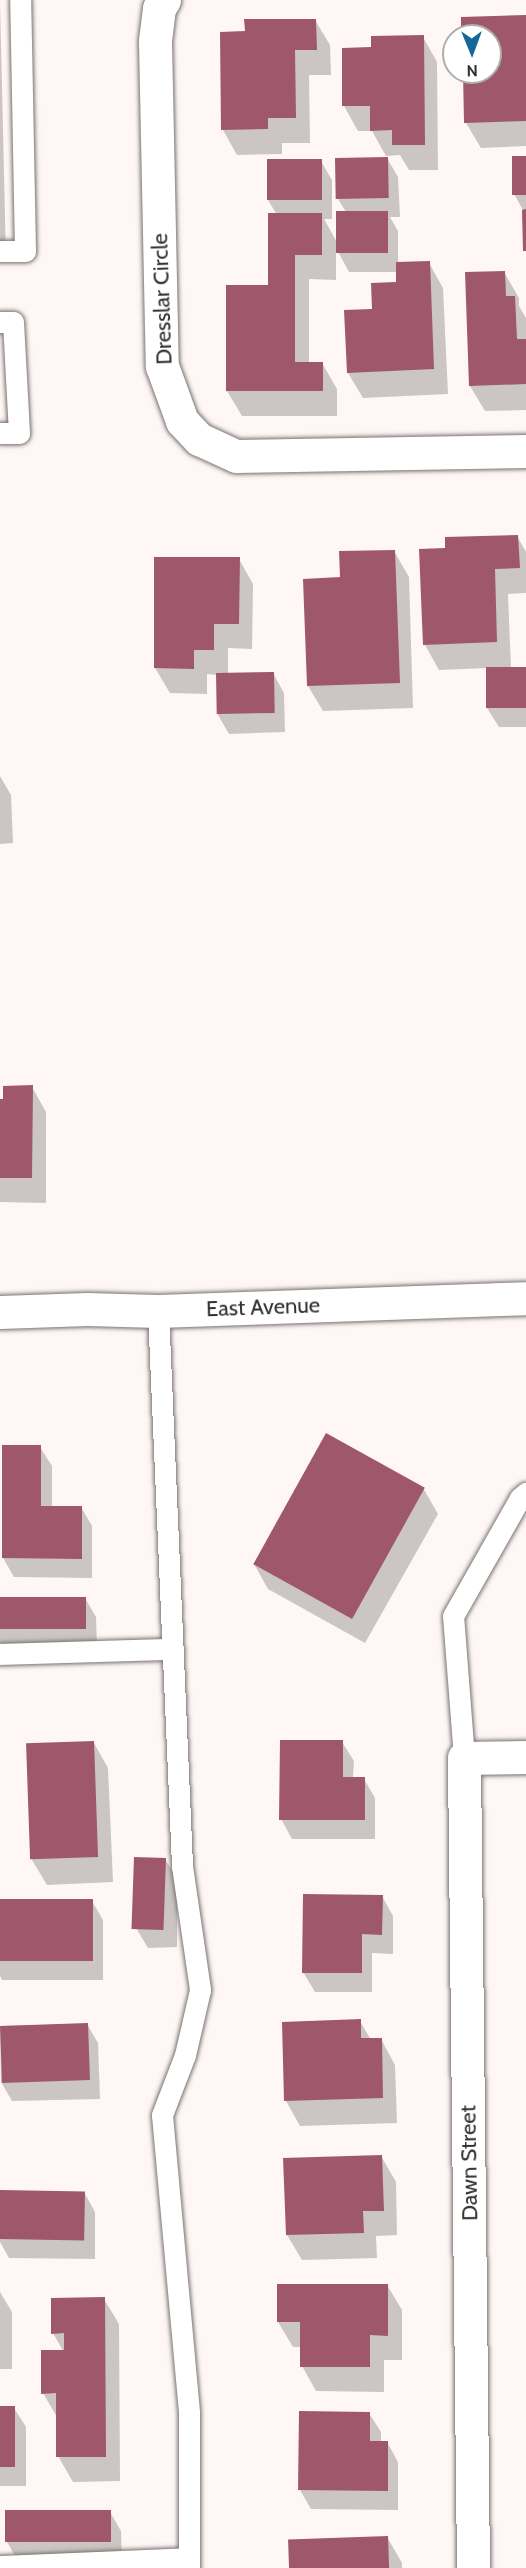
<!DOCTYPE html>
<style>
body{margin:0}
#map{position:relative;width:526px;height:2568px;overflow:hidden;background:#fef7f5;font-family:Cabin,sans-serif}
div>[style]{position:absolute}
.shadow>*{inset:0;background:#0003}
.building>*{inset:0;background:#9f576b;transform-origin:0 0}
.roads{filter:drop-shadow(0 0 2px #7a7371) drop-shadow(0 0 2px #7a7371)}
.lane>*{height:21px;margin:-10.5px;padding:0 10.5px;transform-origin:10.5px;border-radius:10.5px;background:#fff}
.street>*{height:33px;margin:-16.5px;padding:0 16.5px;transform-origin:16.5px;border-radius:16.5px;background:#fff}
.secondary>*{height:33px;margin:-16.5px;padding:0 16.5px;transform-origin:16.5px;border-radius:16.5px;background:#fff}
span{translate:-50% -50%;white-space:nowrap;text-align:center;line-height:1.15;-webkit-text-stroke:6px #fff;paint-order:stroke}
.street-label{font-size:22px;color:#343130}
.north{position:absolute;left:442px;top:24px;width:60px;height:60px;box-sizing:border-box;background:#fff;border:2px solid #aeadac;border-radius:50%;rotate:179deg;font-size:16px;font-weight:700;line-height:24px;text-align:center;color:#343130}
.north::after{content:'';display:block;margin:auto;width:21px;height:27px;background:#166799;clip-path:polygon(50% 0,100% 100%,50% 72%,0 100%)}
</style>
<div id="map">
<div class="shadow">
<i style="clip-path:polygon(0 0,6px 259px,0 259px)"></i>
<i style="clip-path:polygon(526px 16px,526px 146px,481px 148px,466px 123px,464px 72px,490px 72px,490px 36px,463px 36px)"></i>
<i style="clip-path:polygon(315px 20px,330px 45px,331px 75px,309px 75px,310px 143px,282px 143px,282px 154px,237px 155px,223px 130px,246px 33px)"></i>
<i style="clip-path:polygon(423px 37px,437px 62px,438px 170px,409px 170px,400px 155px,386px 156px,372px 131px,358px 131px,344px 106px,373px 49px)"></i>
<i style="clip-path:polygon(526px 157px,526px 254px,523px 210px,514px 194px)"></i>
<i style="clip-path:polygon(387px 158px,398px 177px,400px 217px,390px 217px,398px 231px,398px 264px,429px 263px,443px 288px,448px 394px,363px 398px,348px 373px,374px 310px,398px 284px,397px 272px,349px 272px,336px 248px,336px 280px,309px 279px,309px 363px,322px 363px,337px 389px,337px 416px,242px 416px,227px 391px,269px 286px,277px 215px,268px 200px,268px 161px,321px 161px,332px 180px,332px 219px,324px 219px,338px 244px,346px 212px,338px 199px)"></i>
<i style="clip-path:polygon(504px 272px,519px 298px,519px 306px,526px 318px,526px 410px,485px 411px,470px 386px)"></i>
<i style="clip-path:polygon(517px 536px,526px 552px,526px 593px,508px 594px,511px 668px,526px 668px,526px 727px,499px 727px,487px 708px,487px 668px,439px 670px,425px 645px)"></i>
<i style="clip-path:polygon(394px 551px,409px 577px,413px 708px,323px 711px,308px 686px,341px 579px)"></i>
<i style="clip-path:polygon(239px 559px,253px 584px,252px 649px,228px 648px,228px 675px,273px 673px,284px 693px,285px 732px,229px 734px,218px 715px,217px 675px,207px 674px,207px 694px,170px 693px,155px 668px)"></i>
<i style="clip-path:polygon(0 776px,11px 795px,13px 843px,0 844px)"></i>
<i style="clip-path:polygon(32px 1087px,46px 1112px,46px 1203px,0 1202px,0 1100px)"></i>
<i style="clip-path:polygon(40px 1447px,52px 1466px,52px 1507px,81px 1507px,92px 1526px,92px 1578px,14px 1577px,3px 1558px)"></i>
<i style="clip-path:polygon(423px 1488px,438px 1514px,365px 1643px,268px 1589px,254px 1564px)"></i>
<i style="clip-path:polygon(85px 1598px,96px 1617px,97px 1647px,3px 1648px,0 1642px,0 1599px)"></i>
<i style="clip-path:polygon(342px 1742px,354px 1761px,353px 1778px,364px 1779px,375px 1798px,375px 1839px,292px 1839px,281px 1819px)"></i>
<i style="clip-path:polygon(94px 1743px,108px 1768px,113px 1882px,47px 1885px,32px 1860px)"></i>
<i style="clip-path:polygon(165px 1859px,177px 1878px,177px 1947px,148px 1948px,136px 1928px)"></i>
<i style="clip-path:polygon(382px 1896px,393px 1916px,393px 1954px,372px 1953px,372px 1992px,315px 1992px,303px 1972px)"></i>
<i style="clip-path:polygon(0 1901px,92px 1901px,103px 1920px,103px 1980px,2px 1980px,0 1976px)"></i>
<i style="clip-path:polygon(360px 2021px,371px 2040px,381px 2039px,395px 2065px,397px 2123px,300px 2126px,286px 2101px)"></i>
<i style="clip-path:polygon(87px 2024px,98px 2043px,100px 2099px,12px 2101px,1px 2082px,0 2026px)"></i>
<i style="clip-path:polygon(381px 2156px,396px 2182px,397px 2235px,376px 2236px,377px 2258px,302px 2260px,287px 2235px)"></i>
<i style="clip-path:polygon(0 2191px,84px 2192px,95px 2212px,95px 2259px,9px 2258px,0 2242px)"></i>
<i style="clip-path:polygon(387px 2285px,402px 2310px,402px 2360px,384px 2360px,384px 2392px,316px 2391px,302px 2366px,302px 2347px,293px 2347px,278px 2322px)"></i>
<i style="clip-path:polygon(0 2292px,12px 2312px,12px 2369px,0 2369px)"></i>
<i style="clip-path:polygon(104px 2299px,119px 2324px,120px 2481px,73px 2482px,58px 2456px,58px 2419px,43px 2393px,63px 2351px,53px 2333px)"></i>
<i style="clip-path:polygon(0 2408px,14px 2408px,26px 2427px,26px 2486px,0 2486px)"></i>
<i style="clip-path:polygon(301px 2412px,369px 2413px,381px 2432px,381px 2442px,387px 2442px,398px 2462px,398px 2510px,311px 2509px,300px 2490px)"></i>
<i style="clip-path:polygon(110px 2512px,121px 2531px,122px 2561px,18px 2561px,7px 2542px)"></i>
<i style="clip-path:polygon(387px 2537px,402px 2563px,402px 2568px,290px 2568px)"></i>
</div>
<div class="building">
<i style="clip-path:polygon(526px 15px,526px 121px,464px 123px,463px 72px,490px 72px,490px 36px,461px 36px,461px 17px)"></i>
<i style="clip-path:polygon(244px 19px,316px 19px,317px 50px,295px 50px,296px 118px,268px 118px,268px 129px,221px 130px,220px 32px,245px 31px)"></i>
<i style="clip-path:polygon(424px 35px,425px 145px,392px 145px,392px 130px,370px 131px,370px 106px,342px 106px,342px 48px,371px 47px,371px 36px)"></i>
<i style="left:512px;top:156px;width:14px;height:39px"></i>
<i style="left:388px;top:157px;width:41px;height:53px;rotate:89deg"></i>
<i style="left:267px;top:159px;width:55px;height:41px"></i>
<i style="clip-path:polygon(526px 209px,526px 251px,523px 251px,522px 210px)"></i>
<i style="left:336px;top:211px;width:52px;height:42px"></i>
<i style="clip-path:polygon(268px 213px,322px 213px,322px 255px,295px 255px,295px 362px,323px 362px,323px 391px,226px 391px,226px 285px,268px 285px)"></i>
<i style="clip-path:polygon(430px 261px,434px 369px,347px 373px,344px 310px,372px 309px,371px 283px,396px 282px,396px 262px)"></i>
<i style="clip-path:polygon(505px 271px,506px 296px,515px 296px,517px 339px,526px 339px,526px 384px,469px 386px,465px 272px)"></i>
<i style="clip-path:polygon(518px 535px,520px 568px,495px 569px,497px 642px,423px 645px,419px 549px,445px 548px,445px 537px)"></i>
<i style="clip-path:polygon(395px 550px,400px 683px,307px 686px,303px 579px,340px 577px,339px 551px)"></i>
<i style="clip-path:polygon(154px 557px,240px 557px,239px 624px,214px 624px,214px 650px,194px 650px,194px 669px,154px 668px)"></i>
<i style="left:486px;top:667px;width:40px;height:41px"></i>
<i style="left:274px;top:672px;width:41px;height:58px;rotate:89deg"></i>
<i style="clip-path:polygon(33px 1085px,32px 1178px,0 1178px,0 1099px,3px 1099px,3px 1086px)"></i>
<i style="left:326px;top:1433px;width:113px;height:150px;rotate:29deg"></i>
<i style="clip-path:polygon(2px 1445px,41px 1445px,41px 1506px,82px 1506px,82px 1559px,2px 1558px)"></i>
<i style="left:0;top:1597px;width:86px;height:32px"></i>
<i style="clip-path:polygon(280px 1740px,343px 1740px,343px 1777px,365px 1777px,365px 1820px,279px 1820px)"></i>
<i style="left:94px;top:1741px;width:116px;height:68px;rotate:88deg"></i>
<i style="left:134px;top:1857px;width:32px;height:72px;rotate:2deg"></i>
<i style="clip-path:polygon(303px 1894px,383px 1895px,382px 1935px,362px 1934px,362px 1973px,302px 1973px)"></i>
<i style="left:0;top:1899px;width:93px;height:62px"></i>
<i style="clip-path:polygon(361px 2019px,361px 2038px,382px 2038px,383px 2098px,284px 2101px,282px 2022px)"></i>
<i style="left:88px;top:2023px;width:57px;height:88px;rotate:88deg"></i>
<i style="clip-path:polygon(382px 2155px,384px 2211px,363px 2211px,364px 2233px,286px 2235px,283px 2158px)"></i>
<i style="left:0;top:2190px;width:85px;height:49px;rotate:1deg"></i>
<i style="clip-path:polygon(277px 2284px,388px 2284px,388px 2336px,370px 2335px,370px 2367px,300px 2367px,300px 2322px,277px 2322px)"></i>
<i style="clip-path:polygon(105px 2297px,106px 2457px,56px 2457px,56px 2393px,41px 2394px,41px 2350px,64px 2350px,64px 2333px,51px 2334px,51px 2298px)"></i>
<i style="left:0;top:2406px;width:15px;height:61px"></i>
<i style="clip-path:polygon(299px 2411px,370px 2412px,370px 2441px,388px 2441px,388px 2491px,298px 2490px)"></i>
<i style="left:111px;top:2510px;width:32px;height:106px;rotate:90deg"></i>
<i style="left:388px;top:2536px;width:32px;height:100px;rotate:88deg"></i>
</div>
<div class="roads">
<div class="lane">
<i style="left:0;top:251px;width:25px"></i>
<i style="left:25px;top:251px;width:251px;rotate:-91.1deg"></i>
<i style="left:0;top:322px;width:13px"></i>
<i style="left:13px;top:322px;width:111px;rotate:86.9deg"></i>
<i style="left:19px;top:433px;width:19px;rotate:180deg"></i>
<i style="left:158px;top:1311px;width:556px;rotate:87.52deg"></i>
<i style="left:182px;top:1866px;width:125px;rotate:81.7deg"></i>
<i style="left:200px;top:1990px;width:67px;rotate:103deg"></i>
<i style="left:185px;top:2055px;width:64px;rotate:111deg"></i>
<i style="left:162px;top:2115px;width:299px;rotate:84.8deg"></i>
<i style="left:189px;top:2413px;width:155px;rotate:90deg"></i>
<i style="left:0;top:1654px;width:172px;rotate:-1.7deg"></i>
<i style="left:464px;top:1758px;width:142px;rotate:-94.4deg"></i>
<i style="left:453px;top:1616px;width:136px;rotate:-60.4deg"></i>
<i style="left:520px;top:1498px;width:8px;rotate:-40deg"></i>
<i style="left:0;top:2566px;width:189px;rotate:-2.4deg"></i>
</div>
<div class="street">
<i style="left:164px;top:0;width:9px;rotate:122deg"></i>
<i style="left:159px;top:8px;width:34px;rotate:97deg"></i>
<i style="left:155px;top:42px;width:324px;rotate:88.8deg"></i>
<i style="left:162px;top:366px;width:59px;rotate:70deg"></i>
<i style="left:182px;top:421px;width:25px;rotate:47deg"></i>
<i style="left:199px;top:439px;width:41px;rotate:24.7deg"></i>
<i style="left:236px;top:456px;width:290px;rotate:-1deg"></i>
<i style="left:473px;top:2568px;width:810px;rotate:-90.64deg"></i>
<i style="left:464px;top:1758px;width:62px;rotate:-0.9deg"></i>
</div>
<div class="secondary">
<i style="left:0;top:1312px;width:87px;rotate:-2deg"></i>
<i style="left:87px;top:1309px;width:71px;rotate:1.6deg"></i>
<i style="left:158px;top:1311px;width:368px;rotate:-2deg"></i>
</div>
</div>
<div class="street-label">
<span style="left:162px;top:299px;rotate:-92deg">Dresslar Circle</span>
<span style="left:263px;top:1307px;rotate:-2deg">East Avenue</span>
<span style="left:469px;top:2163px;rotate:-91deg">Dawn Street</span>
</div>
<div class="north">N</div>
</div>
